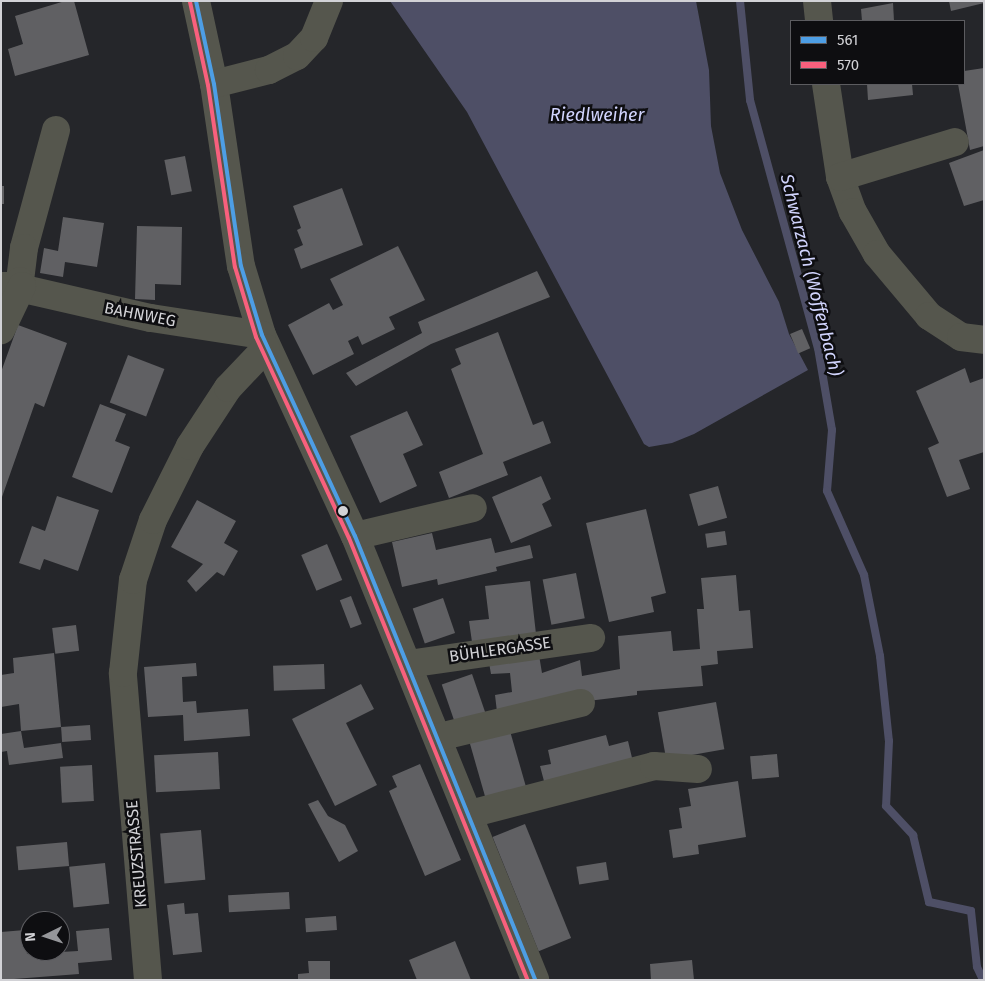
<!DOCTYPE html>
<meta charset="utf-8">
<style>
body{margin:0}
#map{position:relative;width:985px;height:981px;overflow:hidden;background:#25262a;font-family:"Fira Sans",sans-serif}
div>[style]{position:absolute}
.water>*{inset:0;background:#4e4f66}
.stream>*{height:8px;margin:-4px;padding:0 4px;transform-origin:4px;border-radius:4px;background:#4e4f66}
.building>*{inset:0;background:#606063;transform-origin:0 0}
.minor>*{height:28px;margin:-14px;padding:0 14px;transform-origin:14px;border-radius:14px;background:#55564d}
.bus-1>*{height:4px;margin:-2px;padding:0 2px;transform-origin:2px;border-radius:2px;background:#4d9ee5}
.bus-2>*{height:4px;margin:-2px;padding:0 2px;transform-origin:2px;border-radius:2px;background:#f8607d}
.dots>*{width:14px;height:14px;translate:-50% -50%;box-sizing:border-box;border:2px solid #0e0e11;border-radius:50%}
span{translate:-50% -50%;white-space:nowrap;text-align:center;line-height:1.15;-webkit-text-stroke:5px #0e0e11;paint-order:stroke}
.street-label{font-size:16px;color:#d2d2d6}
.water-label{font-size:18px;color:#d1d4fd;font-style:italic}
.frame{position:absolute;inset:0;border:2px solid #d2d2d6;pointer-events:none}
.legend{position:absolute;left:790px;top:20px;width:175px;height:65px;box-sizing:border-box;background:#0e0e11;border:1px solid #5c5c60;margin:0;padding:6px 9px;list-style:none;font-size:15px;color:#d2d2d6}
.legend li{display:flex;align-items:center;gap:10px;height:25px}
.legend b{width:25px;border:1px solid #5c5c60}
.north{position:absolute;left:20px;top:911px;width:50px;height:50px;box-sizing:border-box;background:#0e0e11;border:1px solid #5c5c60;border-radius:50%;rotate:266deg;font-size:14px;font-weight:700;line-height:20px;text-align:center;color:#d2d2d6}
.north::after{content:'';display:block;margin:auto;width:18px;height:22px;background:#95969a;clip-path:polygon(50% 0,100% 100%,50% 72%,0 100%)}
</style>
<div id="map">
<div class="water">
<i style="clip-path:polygon(390px 1px,696px 1px,709px 70px,711px 126px,720px 173px,742px 230px,779px 302px,789px 334px,808px 370px,694px 434px,672px 443px,649px 447px,644px 444px,467px 112px)"></i>
</div>
<div class="stream">
<i style="left:740px;top:1px;width:100px;rotate:84.2deg"></i>
<i style="left:750px;top:100px;width:257px;rotate:74.7deg"></i>
<i style="left:818px;top:348px;width:83px;rotate:80.3deg"></i>
<i style="left:832px;top:430px;width:61px;rotate:94.7deg"></i>
<i style="left:827px;top:491px;width:92px;rotate:66.2deg"></i>
<i style="left:864px;top:575px;width:83px;rotate:78.8deg"></i>
<i style="left:880px;top:656px;width:85px;rotate:84deg"></i>
<i style="left:889px;top:741px;width:65px;rotate:92.6deg"></i>
<i style="left:886px;top:806px;width:40px;rotate:47deg"></i>
<i style="left:913px;top:835px;width:69px;rotate:76.6deg"></i>
<i style="left:929px;top:902px;width:43px;rotate:12.1deg"></i>
<i style="left:971px;top:911px;width:56px;rotate:83.9deg"></i>
<i style="left:977px;top:967px;width:14px;rotate:65deg"></i>
</div>
<div class="building">
<i style="clip-path:polygon(65px 1px,74px 1px,89px 55px,15px 76px,8px 49px,23px 44px,15px 16px)"></i>
<i style="clip-path:polygon(949px 1px,984px 1px,984px 3px,951px 11px)"></i>
<i style="clip-path:polygon(893px 3px,894px 21px,862px 21px,861px 9px)"></i>
<i style="clip-path:polygon(984px 68px,984px 146px,970px 150px,958px 84px,964px 84px,964px 71px)"></i>
<i style="clip-path:polygon(867px 84px,912px 84px,913px 95px,868px 100px)"></i>
<i style="clip-path:polygon(984px 150px,984px 200px,964px 206px,949px 163px)"></i>
<i style="left:185px;top:156px;width:36px;height:21px;rotate:79deg"></i>
<i style="left:1px;top:186px;width:3px;height:18px"></i>
<i style="clip-path:polygon(342px 188px,363px 245px,301px 269px,294px 249px,303px 245px,297px 230px,301px 228px,293px 206px)"></i>
<i style="clip-path:polygon(63px 217px,104px 223px,97px 267px,65px 262px,63px 277px,40px 273px,44px 248px,58px 251px)"></i>
<i style="clip-path:polygon(137px 226px,182px 227px,181px 285px,155px 284px,155px 300px,135px 299px)"></i>
<i style="clip-path:polygon(398px 246px,425px 300px,389px 317px,395px 329px,362px 345px,358px 336px,348px 341px,354px 354px,313px 375px,288px 325px,329px 303px,333px 310px,343px 305px,330px 279px)"></i>
<i style="clip-path:polygon(537px 271px,550px 297px,431px 344px,356px 386px,346px 373px,422px 333px,418px 322px)"></i>
<i style="clip-path:polygon(18px 325px,67px 343px,44px 407px,35px 403px,2px 497px,1px 372px)"></i>
<i style="left:802px;top:329px;width:21px;height:13px;rotate:67deg"></i>
<i style="clip-path:polygon(498px 332px,533px 425px,543px 421px,551px 443px,503px 462px,508px 475px,449px 498px,439px 472px,483px 454px,451px 369px,461px 364px,455px 349px)"></i>
<i style="left:128px;top:355px;width:39px;height:51px;rotate:21deg"></i>
<i style="clip-path:polygon(965px 368px,970px 383px,984px 378px,984px 452px,959px 460px,970px 489px,947px 497px,928px 448px,939px 443px,916px 391px)"></i>
<i style="clip-path:polygon(100px 404px,126px 414px,115px 441px,130px 447px,112px 493px,72px 477px)"></i>
<i style="clip-path:polygon(407px 411px,423px 445px,403px 454px,417px 486px,380px 503px,350px 436px)"></i>
<i style="clip-path:polygon(541px 476px,551px 499px,542px 504px,552px 526px,511px 543px,492px 497px)"></i>
<i style="left:718px;top:486px;width:33px;height:30px;rotate:74deg"></i>
<i style="clip-path:polygon(57px 496px,99px 510px,78px 571px,44px 559px,40px 570px,19px 563px,32px 526px,45px 531px)"></i>
<i style="clip-path:polygon(197px 500px,236px 521px,224px 543px,238px 551px,224px 576px,217px 572px,196px 592px,187px 581px,203px 564px,171px 547px)"></i>
<i style="clip-path:polygon(646px 509px,666px 593px,651px 597px,654px 612px,609px 622px,586px 523px)"></i>
<i style="left:725px;top:531px;width:14px;height:20px;rotate:82deg"></i>
<i style="clip-path:polygon(432px 533px,436px 550px,491px 538px,495px 553px,530px 545px,533px 558px,496px 567px,497px 571px,438px 585px,437px 579px,402px 587px,392px 542px)"></i>
<i style="left:327px;top:544px;width:39px;height:28px;rotate:67deg"></i>
<i style="left:576px;top:573px;width:46px;height:34px;rotate:79deg"></i>
<i style="clip-path:polygon(736px 575px,739px 611px,750px 610px,753px 648px,717px 651px,718px 664px,701px 666px,703px 686px,637px 691px,637px 695px,497px 712px,495px 695px,512px 692px,510px 673px,491px 674px,488px 657px,539px 655px,542px 673px,580px 660px,582px 676px,620px 669px,618px 636px,671px 631px,673px 651px,700px 649px,697px 609px,704px 609px,701px 578px)"></i>
<i style="clip-path:polygon(530px 581px,536px 634px,472px 642px,469px 621px,489px 619px,485px 586px)"></i>
<i style="left:351px;top:596px;width:30px;height:12px;rotate:69deg"></i>
<i style="left:443px;top:598px;width:37px;height:32px;rotate:71deg"></i>
<i style="left:76px;top:625px;width:26px;height:24px;rotate:83deg"></i>
<i style="clip-path:polygon(54px 653px,61px 727px,21px 731px,19px 704px,1px 707px,1px 675px,14px 673px,13px 658px)"></i>
<i style="clip-path:polygon(196px 663px,197px 676px,182px 677px,183px 702px,196px 701px,197px 713px,248px 709px,250px 736px,184px 741px,183px 715px,148px 717px,144px 667px)"></i>
<i style="left:324px;top:664px;width:25px;height:51px;rotate:88deg"></i>
<i style="left:472px;top:674px;width:42px;height:32px;rotate:71deg"></i>
<i style="clip-path:polygon(361px 684px,374px 709px,346px 723px,377px 785px,335px 806px,292px 719px)"></i>
<i style="left:716px;top:702px;width:48px;height:59px;rotate:80deg"></i>
<i style="left:90px;top:725px;width:15px;height:29px;rotate:86deg"></i>
<i style="clip-path:polygon(21px 731px,24px 748px,61px 743px,63px 758px,9px 765px,7px 751px,1px 752px,1px 734px)"></i>
<i style="left:510px;top:731px;width:61px;height:42px;rotate:74deg"></i>
<i style="clip-path:polygon(606px 735px,609px 746px,628px 741px,633px 762px,545px 785px,540px 766px,551px 764px,548px 750px)"></i>
<i style="left:218px;top:752px;width:37px;height:64px;rotate:87deg"></i>
<i style="left:777px;top:754px;width:23px;height:27px;rotate:85deg"></i>
<i style="clip-path:polygon(420px 764px,461px 860px,425px 876px,389px 791px,397px 787px,392px 776px)"></i>
<i style="left:92px;top:765px;width:36px;height:32px;rotate:87deg"></i>
<i style="clip-path:polygon(738px 781px,746px 837px,698px 845px,699px 854px,673px 858px,669px 830px,682px 828px,679px 808px,691px 806px,688px 789px)"></i>
<i style="clip-path:polygon(318px 800px,328px 816px,345px 825px,358px 851px,339px 862px,308px 804px)"></i>
<i style="left:525px;top:824px;width:123px;height:35px;rotate:68deg"></i>
<i style="left:201px;top:830px;width:50px;height:41px;rotate:85deg"></i>
<i style="left:67px;top:842px;width:24px;height:51px;rotate:85deg"></i>
<i style="left:606px;top:862px;width:18px;height:30px;rotate:81deg"></i>
<i style="left:105px;top:863px;width:41px;height:36px;rotate:84deg"></i>
<i style="left:289px;top:892px;width:17px;height:61px;rotate:87deg"></i>
<i style="clip-path:polygon(184px 903px,185px 914px,198px 913px,202px 952px,173px 955px,167px 905px)"></i>
<i style="left:336px;top:916px;width:14px;height:31px;rotate:86deg"></i>
<i style="clip-path:polygon(109px 928px,112px 960px,78px 963px,79px 974px,1px 980px,1px 932px,25px 930px,27px 954px,78px 951px,76px 931px)"></i>
<i style="clip-path:polygon(455px 941px,471px 980px,417px 980px,409px 960px)"></i>
<i style="clip-path:polygon(692px 960px,694px 980px,651px 980px,650px 964px)"></i>
<i style="clip-path:polygon(308px 961px,330px 961px,330px 980px,298px 980px,298px 974px,309px 973px)"></i>
</div>
<div class="minor">
<i style="left:196px;top:1px;width:85px;rotate:77.8deg"></i>
<i style="left:214px;top:84px;width:184px;rotate:81.6deg"></i>
<i style="left:241px;top:266px;width:72px;rotate:73.1deg"></i>
<i style="left:262px;top:335px;width:221px;rotate:65.2deg"></i>
<i style="left:355px;top:536px;width:479px;rotate:67.9deg"></i>
<i style="left:817px;top:1px;width:20px;rotate:84deg"></i>
<i style="left:214px;top:84px;width:57px;rotate:-14.3deg"></i>
<i style="left:269px;top:70px;width:31px;rotate:-27deg"></i>
<i style="left:297px;top:56px;width:25px;rotate:-47deg"></i>
<i style="left:314px;top:38px;width:40px;rotate:-68deg"></i>
<i style="left:826px;top:84px;width:94px;rotate:81.4deg"></i>
<i style="left:840px;top:177px;width:37px;rotate:70deg"></i>
<i style="left:853px;top:212px;width:48px;rotate:60.3deg"></i>
<i style="left:877px;top:254px;width:81px;rotate:50deg"></i>
<i style="left:929px;top:316px;width:38px;rotate:33deg"></i>
<i style="left:961px;top:337px;width:23px;rotate:7deg"></i>
<i style="left:56px;top:130px;width:122px;rotate:105.2deg"></i>
<i style="left:24px;top:248px;width:33px;rotate:97deg"></i>
<i style="left:20px;top:281px;width:9px;rotate:63deg"></i>
<i style="left:24px;top:289px;width:130px;rotate:12.9deg"></i>
<i style="left:151px;top:318px;width:112px;rotate:8.7deg"></i>
<i style="left:840px;top:177px;width:120px;rotate:-16.9deg"></i>
<i style="left:1px;top:286px;width:21px"></i>
<i style="left:22px;top:286px;width:49px;rotate:115.5deg"></i>
<i style="left:355px;top:536px;width:121px;rotate:-13.3deg"></i>
<i style="left:408px;top:664px;width:185px;rotate:-8.1deg"></i>
<i style="left:439px;top:737px;width:146px;rotate:-13.5deg"></i>
<i style="left:470px;top:814px;width:190px;rotate:-14.6deg"></i>
<i style="left:654px;top:766px;width:44px;rotate:3.9deg"></i>
<i style="left:148px;top:980px;width:308px;rotate:-94.7deg"></i>
<i style="left:123px;top:673px;width:94px;rotate:-83.9deg"></i>
<i style="left:133px;top:580px;width:63px;rotate:-71.6deg"></i>
<i style="left:153px;top:520px;width:83px;rotate:-63.4deg"></i>
<i style="left:190px;top:446px;width:69px;rotate:-56.8deg"></i>
<i style="left:228px;top:388px;width:55px;rotate:-46.5deg"></i>
</div>
<div class="bus-1">
<i style="left:196px;top:1px;width:85px;rotate:77.8deg"></i>
<i style="left:214px;top:84px;width:184px;rotate:81.6deg"></i>
<i style="left:241px;top:266px;width:72px;rotate:73.1deg"></i>
<i style="left:262px;top:335px;width:221px;rotate:65.2deg"></i>
<i style="left:355px;top:536px;width:479px;rotate:67.9deg"></i>
</div>
<div class="bus-2">
<i style="left:190px;top:2px;width:85px;rotate:77.8deg"></i>
<i style="left:208px;top:85px;width:184px;rotate:81.6deg"></i>
<i style="left:235px;top:267px;width:73px;rotate:73.3deg"></i>
<i style="left:256px;top:337px;width:221px;rotate:65.2deg"></i>
<i style="left:349px;top:538px;width:477px;rotate:68deg"></i>
</div>
<div class="dots">
<i style="left:343px;top:511px;background:#d2d2d6"></i>
</div>
<div class="street-label">
<span style="left:140px;top:315px;rotate:11deg">BAHNWEG</span>
<span style="left:500px;top:650px;rotate:-8deg">BÜHLERGASSE</span>
<span style="left:137px;top:854px;rotate:-95deg">KREUZSTRASSE</span>
</div>
<div class="water-label">
<span style="left:597px;top:115px">Riedlweiher</span>
<span style="left:811px;top:275px;rotate:76deg">Schwarzach (Woffenbach)</span>
</div>
<div class="frame"></div>
<ul class="legend">
<li><b style="height:6px;background:#4d9ee5"></b>561</li>
<li><b style="height:6px;background:#f8607d"></b>570</li>
</ul>
<div class="north">N</div>
</div>
